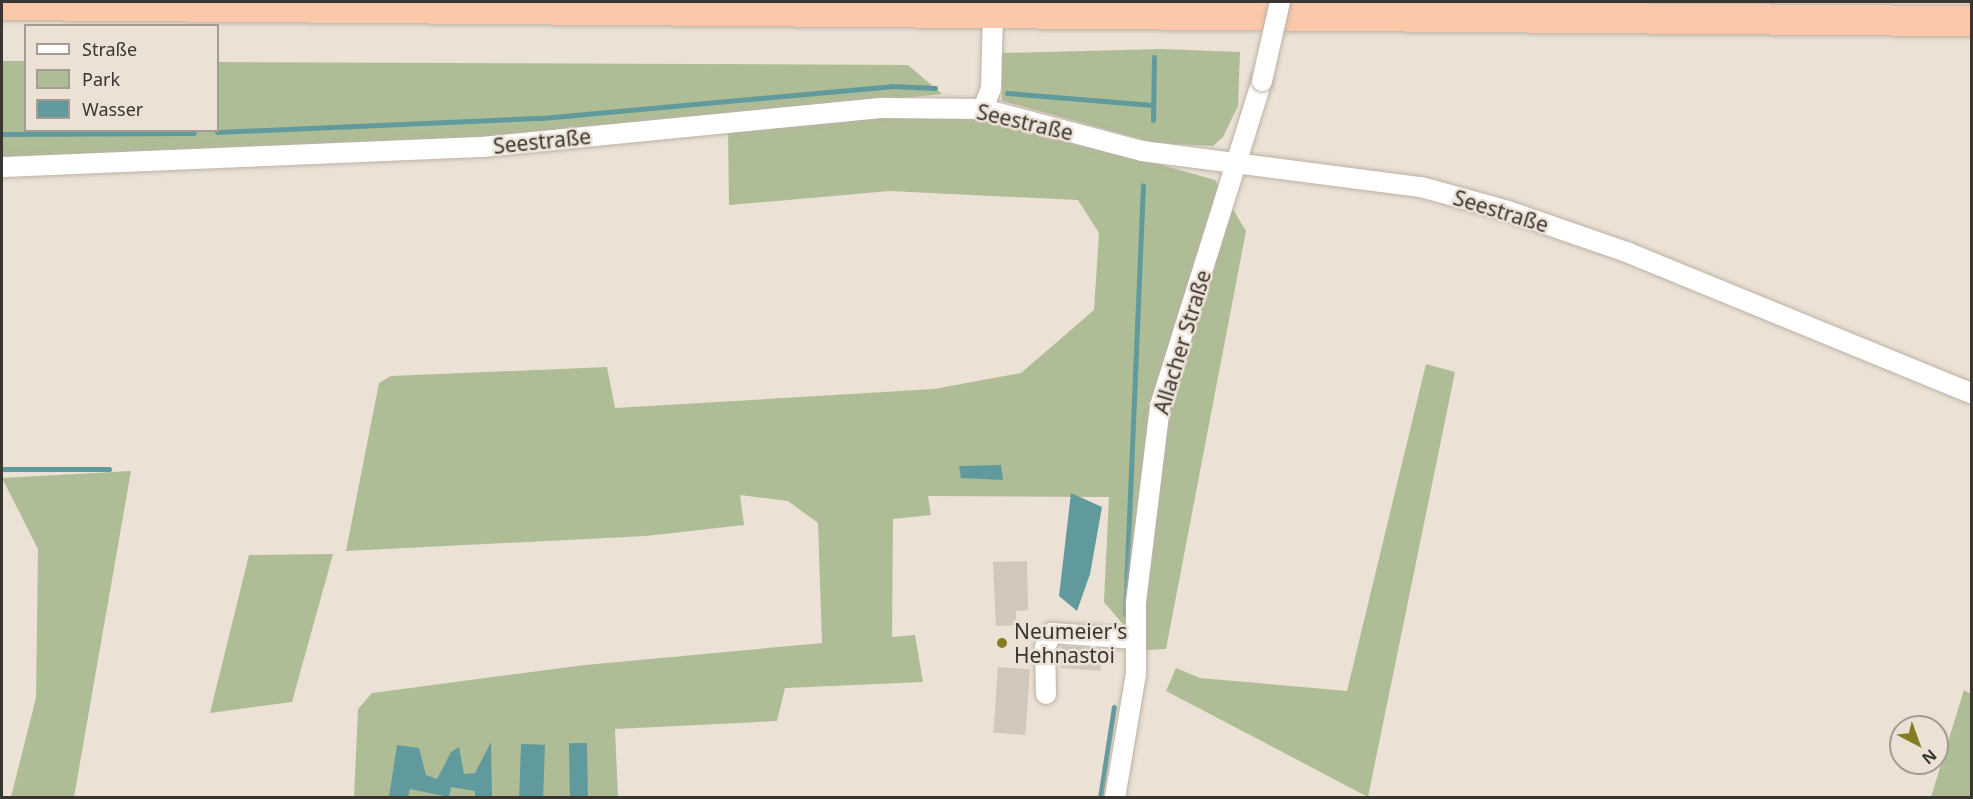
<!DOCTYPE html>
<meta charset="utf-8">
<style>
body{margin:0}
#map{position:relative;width:1973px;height:799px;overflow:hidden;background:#ece1d5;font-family:"Noto Sans",sans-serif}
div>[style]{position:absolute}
.green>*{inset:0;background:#aebd95}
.water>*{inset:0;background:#619a9d;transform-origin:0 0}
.stream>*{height:5px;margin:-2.5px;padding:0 2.5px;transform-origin:2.5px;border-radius:2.5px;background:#619a9d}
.building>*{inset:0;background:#d1c7bb;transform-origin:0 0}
.roads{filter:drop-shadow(0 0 2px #bbb2a6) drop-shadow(0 0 2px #bbb2a6)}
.minor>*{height:20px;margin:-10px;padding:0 10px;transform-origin:10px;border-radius:10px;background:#fff}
.highway>*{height:30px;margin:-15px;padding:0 15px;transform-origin:15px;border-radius:15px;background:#fbc8aa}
.bridges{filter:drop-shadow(0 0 2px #bbb2a6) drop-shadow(0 0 2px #bbb2a6)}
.minor-bridge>*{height:20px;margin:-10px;padding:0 10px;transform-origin:10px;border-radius:10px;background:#fff}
.dots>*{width:16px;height:16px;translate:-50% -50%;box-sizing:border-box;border:3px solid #ece1d5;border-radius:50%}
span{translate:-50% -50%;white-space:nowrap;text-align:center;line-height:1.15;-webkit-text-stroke:5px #ece1d5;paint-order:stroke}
.street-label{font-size:21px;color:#393531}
.poi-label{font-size:21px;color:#393531}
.left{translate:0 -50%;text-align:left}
.frame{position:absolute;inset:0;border:3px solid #393531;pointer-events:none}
.legend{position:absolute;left:24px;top:24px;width:195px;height:108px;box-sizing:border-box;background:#ece1d5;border:2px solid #a49c93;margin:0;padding:8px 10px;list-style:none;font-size:18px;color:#393531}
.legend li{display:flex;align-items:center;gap:12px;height:30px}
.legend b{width:30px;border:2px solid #a49c93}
.north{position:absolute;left:1889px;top:715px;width:60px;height:60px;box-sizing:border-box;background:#ece1d5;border:2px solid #a49c93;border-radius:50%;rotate:139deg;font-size:16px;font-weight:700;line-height:24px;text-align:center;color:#393531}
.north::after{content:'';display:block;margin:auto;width:21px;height:27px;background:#847d23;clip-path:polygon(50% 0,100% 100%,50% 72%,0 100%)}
</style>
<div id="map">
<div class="green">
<i style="clip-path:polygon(1161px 49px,1240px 52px,1238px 106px,1223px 137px,1213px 146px,1155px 143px,1002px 101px,1001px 53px)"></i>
<i style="clip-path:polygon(2px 61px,25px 61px,26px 130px,218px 130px,218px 62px,908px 65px,942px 94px,531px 136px,2px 161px)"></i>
<i style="clip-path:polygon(883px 114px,980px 114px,1215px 180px,1246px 231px,1166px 649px,1145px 650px,1104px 602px,1109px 497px,928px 496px,931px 515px,893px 519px,892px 637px,915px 635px,923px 682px,785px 688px,777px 721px,615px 729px,618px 797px,354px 797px,358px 709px,372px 693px,585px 665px,822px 643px,818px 523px,788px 501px,740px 495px,744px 525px,646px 536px,346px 551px,379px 383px,391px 376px,607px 367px,615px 408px,934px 389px,1021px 373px,1094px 310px,1099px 233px,1078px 200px,890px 191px,729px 205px,728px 130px)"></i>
<i style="clip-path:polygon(1426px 364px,1455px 372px,1368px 797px,1166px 691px,1176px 668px,1200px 678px,1347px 691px)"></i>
<i style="clip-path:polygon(131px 471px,74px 797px,11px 797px,36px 698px,38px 549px,2px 478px)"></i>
<i style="clip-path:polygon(333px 554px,292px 702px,210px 713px,249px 555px)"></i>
<i style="clip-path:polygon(1964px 690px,1971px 694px,1971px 797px,1931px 797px)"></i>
</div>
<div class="water">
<i style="clip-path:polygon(1001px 465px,1003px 480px,961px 478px,959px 466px)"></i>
<i style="clip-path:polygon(1071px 493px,1102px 507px,1090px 574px,1077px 611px,1059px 596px)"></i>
<i style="clip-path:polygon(491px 742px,492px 797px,475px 797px,475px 791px,451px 787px,449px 797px,410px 789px,408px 797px,389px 797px,397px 745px,419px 748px,426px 775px,437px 779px,451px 752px,459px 747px,464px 774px,475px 773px)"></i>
<i style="left:587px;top:743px;width:54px;height:18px;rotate:89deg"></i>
<i style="left:521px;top:744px;width:24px;height:53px;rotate:2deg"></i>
</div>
<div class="stream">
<i style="left:1007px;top:93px;width:146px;rotate:4.7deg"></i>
<i style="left:1153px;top:120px;width:63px;rotate:-89.1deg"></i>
<i style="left:217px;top:132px;width:325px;rotate:-2.5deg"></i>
<i style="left:542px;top:118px;width:351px;rotate:-5.2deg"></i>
<i style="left:892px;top:86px;width:43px;rotate:2.7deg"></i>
<i style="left:2px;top:134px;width:192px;rotate:-0.3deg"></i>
<i style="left:2px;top:469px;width:107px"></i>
<i style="left:1125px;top:614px;width:429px;rotate:-87.6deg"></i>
<i style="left:1100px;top:798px;width:92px;rotate:-81.3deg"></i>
</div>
<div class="building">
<i style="clip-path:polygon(1027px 561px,1028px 610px,1016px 611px,1016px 625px,996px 626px,993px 562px)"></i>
<i style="left:1062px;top:646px;width:40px;height:22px;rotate:4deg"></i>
<i style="left:998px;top:667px;width:32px;height:66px;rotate:4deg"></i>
</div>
<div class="roads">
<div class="minor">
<i style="left:983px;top:109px;width:22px;rotate:-69deg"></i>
<i style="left:991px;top:88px;width:74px;rotate:-88.5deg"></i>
<i style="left:2px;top:167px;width:480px;rotate:-2.4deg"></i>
<i style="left:482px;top:147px;width:403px;rotate:-5.6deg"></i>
<i style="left:883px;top:108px;width:100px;rotate:0.6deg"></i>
<i style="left:983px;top:109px;width:164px;rotate:14.8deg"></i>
<i style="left:1142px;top:151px;width:281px;rotate:7.4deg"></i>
<i style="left:1421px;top:187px;width:90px;rotate:15.4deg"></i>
<i style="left:1508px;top:211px;width:128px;rotate:19.1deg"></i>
<i style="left:1629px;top:253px;width:371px;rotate:22.3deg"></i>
<i style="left:1046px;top:694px;width:47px;rotate:-91.2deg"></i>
<i style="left:1045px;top:647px;width:16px;rotate:-63deg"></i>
<i style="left:1052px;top:633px;width:84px;rotate:4.1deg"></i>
<i style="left:1115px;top:798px;width:126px;rotate:-80.4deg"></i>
<i style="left:1136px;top:674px;width:72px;rotate:-90deg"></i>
<i style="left:1136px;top:602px;width:197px;rotate:-83deg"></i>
<i style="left:1160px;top:406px;width:341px;rotate:-72.6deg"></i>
</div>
<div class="highway">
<i style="left:2px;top:5px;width:1970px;rotate:0.47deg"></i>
</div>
</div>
<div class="bridges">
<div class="minor-bridge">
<i style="left:1262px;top:81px;width:81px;rotate:-77.2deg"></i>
</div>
</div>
<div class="dots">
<i style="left:1002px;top:643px;background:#847d23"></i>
</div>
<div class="street-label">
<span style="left:1025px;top:122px;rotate:13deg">Seestraße</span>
<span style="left:542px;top:141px;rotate:-6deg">Seestraße</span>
<span style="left:1501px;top:211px;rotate:17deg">Seestraße</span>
<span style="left:1182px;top:342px;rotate:-73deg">Allacher Straße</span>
</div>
<div class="poi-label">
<span class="left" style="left:1014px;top:643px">Neumeier's<br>Hehnastoi</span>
</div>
<div class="frame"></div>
<ul class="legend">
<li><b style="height:8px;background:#fff"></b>Straße</li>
<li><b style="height:16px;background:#aebd95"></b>Park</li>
<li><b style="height:16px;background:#619a9d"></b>Wasser</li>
</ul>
<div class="north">N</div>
</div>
